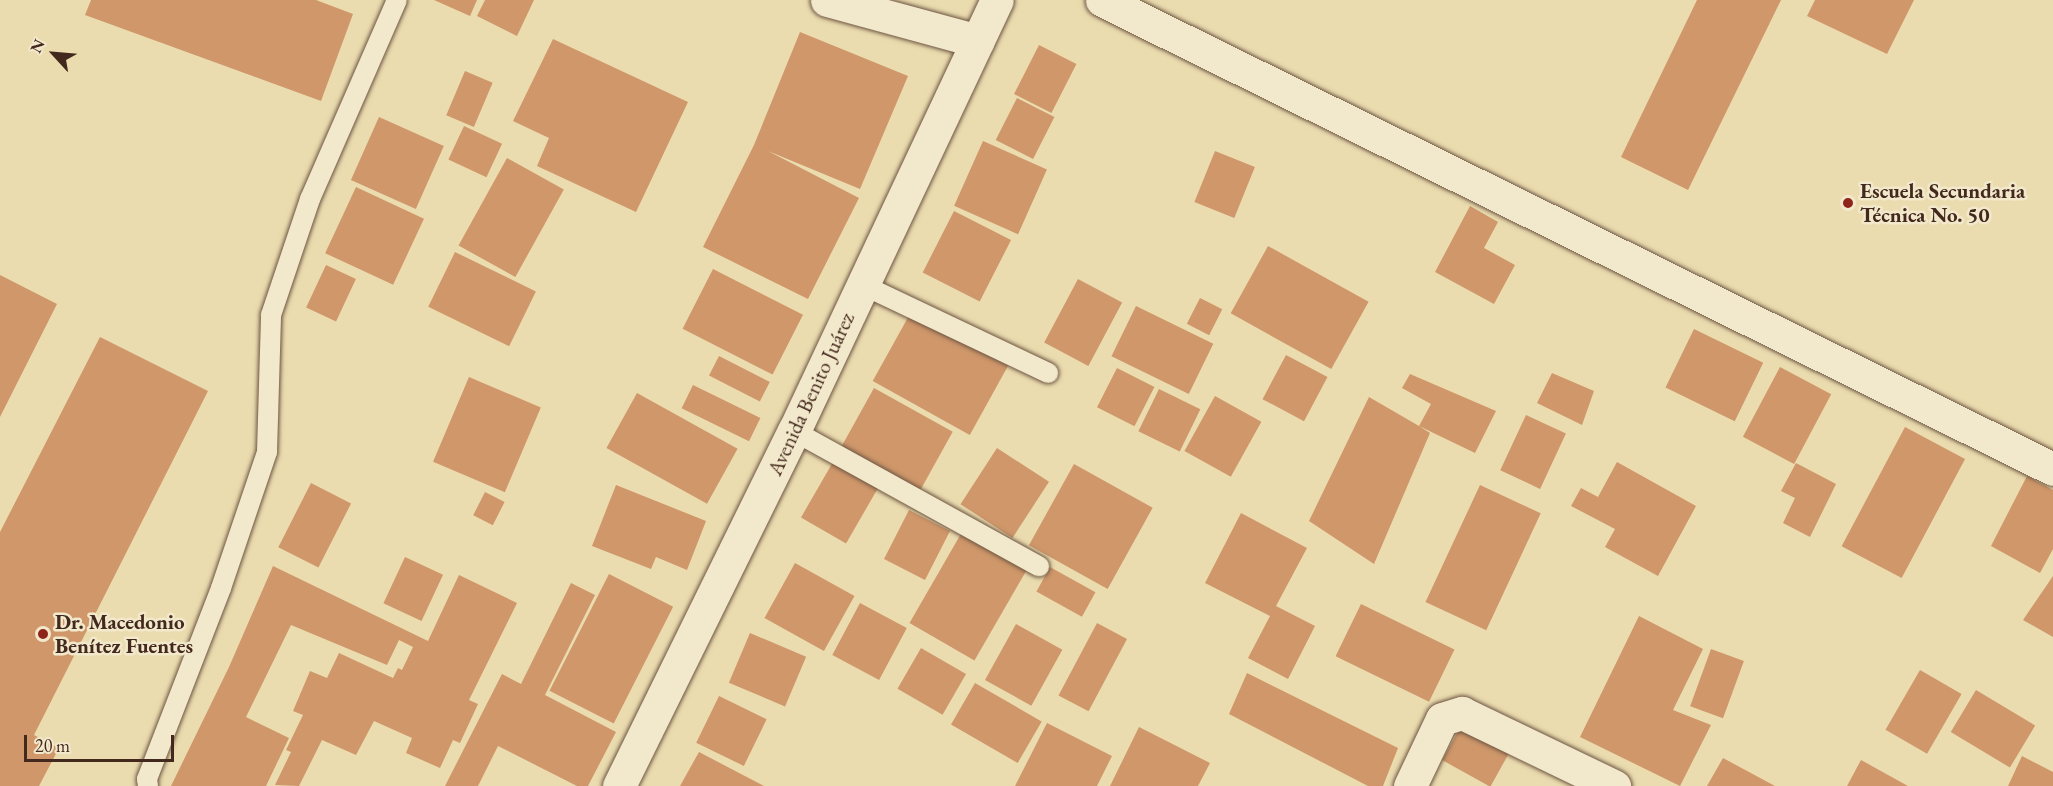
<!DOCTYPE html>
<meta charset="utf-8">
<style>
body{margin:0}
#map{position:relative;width:2053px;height:786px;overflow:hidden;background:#ebdcaf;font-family:"EB Garamond",serif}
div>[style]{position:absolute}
.building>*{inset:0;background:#cf976a;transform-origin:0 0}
.roads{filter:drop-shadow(0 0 2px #6d5542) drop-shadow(0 0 2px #6d5542)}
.lane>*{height:20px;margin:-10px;padding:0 10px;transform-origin:10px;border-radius:10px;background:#f2e8cb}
.street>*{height:33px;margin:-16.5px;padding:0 16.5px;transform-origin:16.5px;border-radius:16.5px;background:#f2e8cb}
.dots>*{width:16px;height:16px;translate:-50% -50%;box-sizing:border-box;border:3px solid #f2e8cb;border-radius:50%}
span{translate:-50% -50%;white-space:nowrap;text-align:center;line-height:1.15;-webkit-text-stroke:5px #f2e8cb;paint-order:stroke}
.poi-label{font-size:21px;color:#43281d;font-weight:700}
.left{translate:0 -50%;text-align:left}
.street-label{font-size:21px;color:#43281d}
.north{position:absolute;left:24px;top:24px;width:60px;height:60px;-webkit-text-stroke:4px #f2e8cb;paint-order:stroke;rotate:296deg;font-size:16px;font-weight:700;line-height:24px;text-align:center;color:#43281d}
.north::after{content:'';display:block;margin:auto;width:21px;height:27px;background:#43281d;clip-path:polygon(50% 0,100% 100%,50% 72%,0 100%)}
.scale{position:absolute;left:24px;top:735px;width:150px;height:27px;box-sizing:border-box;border:3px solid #43281d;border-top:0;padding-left:8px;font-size:18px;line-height:21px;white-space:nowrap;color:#43281d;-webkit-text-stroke:4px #f2e8cb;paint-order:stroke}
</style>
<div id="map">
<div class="building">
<i style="clip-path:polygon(91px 0,316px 0,353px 14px,321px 101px,85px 15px)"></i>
<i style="clip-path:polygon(434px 0,477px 0,470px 16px)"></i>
<i style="clip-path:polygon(485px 0,534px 0,517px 36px,477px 16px)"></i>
<i style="clip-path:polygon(1697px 0,1781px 0,1688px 190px,1621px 157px)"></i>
<i style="clip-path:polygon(1815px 0,1914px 0,1887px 54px,1807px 16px)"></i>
<i style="clip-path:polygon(800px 32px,908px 76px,860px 189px,768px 151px,859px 198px,808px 299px,703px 247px,754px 145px)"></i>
<i style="clip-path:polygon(553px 39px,688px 102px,636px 212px,537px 166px,549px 138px,513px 121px)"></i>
<i style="left:1039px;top:45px;width:42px;height:55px;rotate:27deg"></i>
<i style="left:465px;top:71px;width:30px;height:48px;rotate:23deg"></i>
<i style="left:1017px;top:98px;width:42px;height:47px;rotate:27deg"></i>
<i style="left:379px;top:117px;width:71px;height:69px;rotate:24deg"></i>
<i style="left:464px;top:126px;width:42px;height:37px;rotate:25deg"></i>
<i style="left:983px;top:141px;width:70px;height:71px;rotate:24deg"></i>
<i style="left:1215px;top:151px;width:43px;height:55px;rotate:22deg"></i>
<i style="left:507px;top:158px;width:65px;height:100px;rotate:29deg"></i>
<i style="left:356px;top:187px;width:75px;height:73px;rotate:25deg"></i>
<i style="clip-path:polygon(1470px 206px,1498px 222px,1484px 248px,1515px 265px,1494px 304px,1435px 272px)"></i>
<i style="left:954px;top:211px;width:64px;height:69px;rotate:27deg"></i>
<i style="left:1268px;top:246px;width:115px;height:77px;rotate:29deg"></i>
<i style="left:455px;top:252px;width:90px;height:61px;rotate:26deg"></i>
<i style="left:326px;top:265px;width:33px;height:47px;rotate:25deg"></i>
<i style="left:713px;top:269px;width:101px;height:67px;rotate:27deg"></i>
<i style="clip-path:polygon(0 275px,57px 304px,0 417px)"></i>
<i style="left:1078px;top:279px;width:50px;height:72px;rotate:28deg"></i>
<i style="left:1200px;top:298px;width:25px;height:29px;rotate:27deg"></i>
<i style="left:1136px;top:306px;width:86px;height:56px;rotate:26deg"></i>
<i style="left:911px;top:312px;width:111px;height:79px;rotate:29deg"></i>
<i style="left:1694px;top:329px;width:77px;height:65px;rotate:26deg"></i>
<i style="clip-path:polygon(100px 337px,208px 391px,34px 735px,59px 748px,39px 786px,0 786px,0 532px)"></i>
<i style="left:1286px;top:355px;width:47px;height:50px;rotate:28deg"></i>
<i style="left:719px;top:356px;width:57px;height:22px;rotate:27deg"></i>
<i style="left:1780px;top:367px;width:58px;height:79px;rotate:28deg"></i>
<i style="left:1117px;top:368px;width:42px;height:44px;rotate:27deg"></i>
<i style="clip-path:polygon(1552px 373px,1594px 391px,1582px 425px,1537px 403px)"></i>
<i style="clip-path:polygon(1410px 374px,1496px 411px,1475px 453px,1419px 426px,1430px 433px,1374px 564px,1309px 521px,1369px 397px,1419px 426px,1431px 404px,1402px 388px)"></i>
<i style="left:469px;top:377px;width:78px;height:92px;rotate:23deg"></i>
<i style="left:693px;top:385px;width:75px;height:26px;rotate:26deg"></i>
<i style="left:874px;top:388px;width:90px;height:67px;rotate:29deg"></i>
<i style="left:1159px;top:389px;width:46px;height:47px;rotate:26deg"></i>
<i style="left:637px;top:393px;width:115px;height:63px;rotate:29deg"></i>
<i style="left:1215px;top:396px;width:53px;height:63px;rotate:29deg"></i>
<i style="left:1526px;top:415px;width:44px;height:61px;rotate:25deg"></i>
<i style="left:1905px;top:427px;width:68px;height:135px;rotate:28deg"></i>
<i style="left:997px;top:448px;width:62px;height:67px;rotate:33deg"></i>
<i style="left:833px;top:462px;width:52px;height:64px;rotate:30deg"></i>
<i style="clip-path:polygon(1617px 462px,1696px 506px,1658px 576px,1605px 547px,1615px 529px,1571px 506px,1581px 488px,1598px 497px)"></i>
<i style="clip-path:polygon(1796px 463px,1836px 484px,1810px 537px,1783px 523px,1795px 498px,1781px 491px)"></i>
<i style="left:1074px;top:464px;width:90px;height:93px;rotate:29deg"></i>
<i style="clip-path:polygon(2027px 476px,2053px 490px,2053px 549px,2040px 573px,1991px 546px)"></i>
<i style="left:311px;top:483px;width:45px;height:72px;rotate:27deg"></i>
<i style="clip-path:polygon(616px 485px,706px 521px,687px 570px,656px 557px,651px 569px,592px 546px)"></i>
<i style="left:1480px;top:485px;width:67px;height:129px;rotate:25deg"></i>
<i style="left:485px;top:492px;width:22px;height:26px;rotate:27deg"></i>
<i style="left:909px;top:510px;width:46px;height:55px;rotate:27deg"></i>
<i style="clip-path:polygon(1241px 513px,1307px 548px,1276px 606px,1315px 626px,1288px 679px,1248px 658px,1270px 616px,1205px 583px)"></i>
<i style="left:962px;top:532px;width:75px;height:105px;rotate:30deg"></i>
<i style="left:405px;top:557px;width:42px;height:51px;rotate:25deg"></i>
<i style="left:795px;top:563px;width:68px;height:63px;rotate:29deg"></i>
<i style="clip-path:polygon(273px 566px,428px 641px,459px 575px,517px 603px,469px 700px,478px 704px,460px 743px,453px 740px,440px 768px,406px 753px,412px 738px,374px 721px,356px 755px,322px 740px,299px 786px,275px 785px,291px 752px,286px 750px,303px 715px,293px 711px,310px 671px,327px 678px,339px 653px,393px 678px,398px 668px,402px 670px,413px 647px,399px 640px,387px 665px,291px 625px,246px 717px,289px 738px,266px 786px,171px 786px,229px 667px)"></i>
<i style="left:1050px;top:567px;width:52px;height:28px;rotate:29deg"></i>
<i style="left:609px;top:574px;width:72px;height:131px;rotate:27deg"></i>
<i style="clip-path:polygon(2053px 576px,2053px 637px,2023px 620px)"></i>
<i style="clip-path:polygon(571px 583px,595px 595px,545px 695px,616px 732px,588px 786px,577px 786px,498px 746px,478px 786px,445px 786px,502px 674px,521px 684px)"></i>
<i style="left:860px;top:603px;width:53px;height:59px;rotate:28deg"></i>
<i style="left:1361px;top:604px;width:104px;height:58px;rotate:26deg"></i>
<i style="clip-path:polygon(1639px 616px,1703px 649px,1673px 710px,1711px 725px,1680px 786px,1580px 737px)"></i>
<i style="left:1097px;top:623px;width:34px;height:82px;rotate:28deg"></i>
<i style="left:1016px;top:624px;width:53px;height:64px;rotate:29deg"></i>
<i style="left:750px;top:633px;width:61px;height:54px;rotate:23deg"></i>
<i style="left:921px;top:648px;width:52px;height:47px;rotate:30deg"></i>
<i style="left:1711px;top:649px;width:35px;height:61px;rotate:20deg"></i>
<i style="left:1920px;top:670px;width:48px;height:69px;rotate:30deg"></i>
<i style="clip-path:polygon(1247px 673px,1398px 748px,1383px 786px,1368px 786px,1229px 714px)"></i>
<i style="left:975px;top:683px;width:77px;height:48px;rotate:30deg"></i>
<i style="left:1976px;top:690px;width:69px;height:49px;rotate:31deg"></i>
<i style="left:719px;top:696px;width:53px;height:52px;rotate:26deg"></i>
<i style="left:1465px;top:719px;width:55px;height:47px;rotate:29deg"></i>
<i style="clip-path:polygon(1047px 723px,1112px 756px,1097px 786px,1015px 786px)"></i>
<i style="clip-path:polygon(1139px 727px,1210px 763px,1198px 786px,1110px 786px)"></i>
<i style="clip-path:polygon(699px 752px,764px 786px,680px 786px)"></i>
<i style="clip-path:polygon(2022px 756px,2053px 772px,2053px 786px,2008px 786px)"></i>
<i style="clip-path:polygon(1723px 758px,1775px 786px,1707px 786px)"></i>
<i style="clip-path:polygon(1861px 760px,1908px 786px,1847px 786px)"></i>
</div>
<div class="roads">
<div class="lane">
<i style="left:863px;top:285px;width:205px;rotate:25.4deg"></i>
<i style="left:794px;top:431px;width:280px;rotate:28.9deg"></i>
<i style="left:148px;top:786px;width:7px;rotate:-98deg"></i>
<i style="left:147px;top:779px;width:205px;rotate:-68.8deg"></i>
<i style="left:221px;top:588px;width:144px;rotate:-71.3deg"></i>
<i style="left:267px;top:452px;width:137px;rotate:-88.3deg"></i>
<i style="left:271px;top:315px;width:122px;rotate:-71.4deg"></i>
<i style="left:310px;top:199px;width:217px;rotate:-66.4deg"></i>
</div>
<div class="street">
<i style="left:827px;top:0;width:156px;rotate:15.2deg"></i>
<i style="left:1102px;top:0;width:1060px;rotate:26.25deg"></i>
<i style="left:619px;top:786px;width:396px;rotate:-63.8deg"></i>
<i style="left:794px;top:431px;width:476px;rotate:-64.8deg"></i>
<i style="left:1410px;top:786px;width:74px;rotate:-64.5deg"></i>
<i style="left:1442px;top:719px;width:21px;rotate:-17deg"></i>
<i style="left:1462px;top:713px;width:169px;rotate:25.7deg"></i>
</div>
</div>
<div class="dots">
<i style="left:1848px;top:203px;background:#8f2418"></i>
<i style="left:43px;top:634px;background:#8f2418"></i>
</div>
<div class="poi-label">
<span class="left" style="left:1860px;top:203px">Escuela Secundaria<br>Técnica No. 50</span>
<span class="left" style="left:55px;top:634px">Dr. Macedonio<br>Benítez Fuentes</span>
</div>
<div class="street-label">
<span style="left:811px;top:394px;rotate:-65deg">Avenida Benito Juárez</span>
</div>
<div class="north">N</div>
<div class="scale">20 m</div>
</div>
